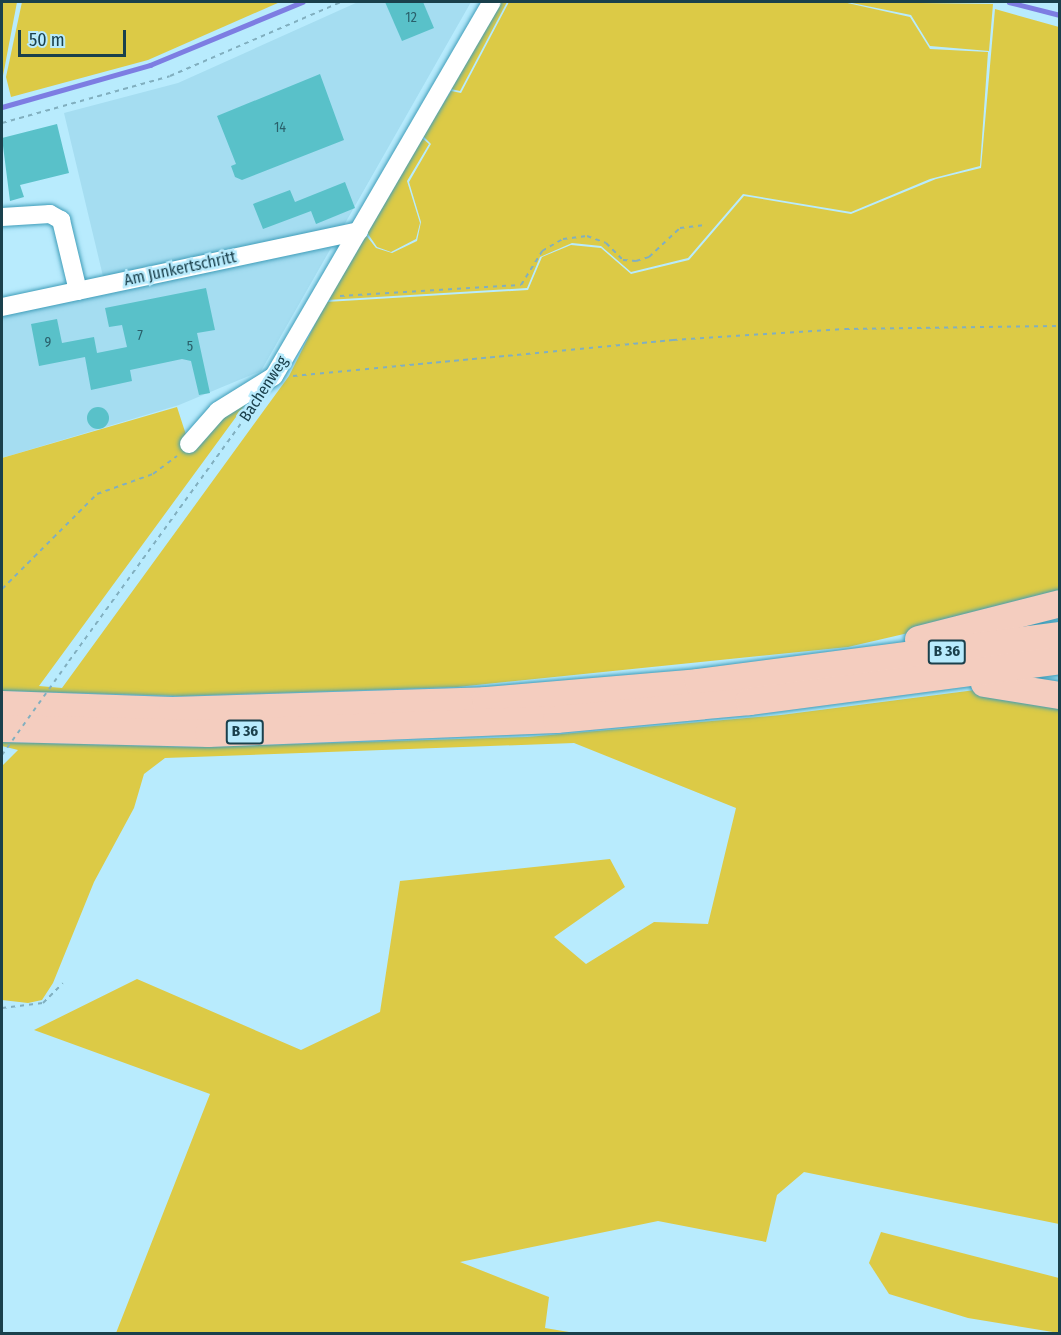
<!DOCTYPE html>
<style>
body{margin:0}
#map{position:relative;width:1061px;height:1335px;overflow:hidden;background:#b8ebfd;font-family:"Fira Sans Condensed",sans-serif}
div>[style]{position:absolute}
.built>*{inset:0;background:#a5ddf1}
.green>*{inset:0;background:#dcca46}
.stream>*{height:4.5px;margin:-2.25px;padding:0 2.25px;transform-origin:2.25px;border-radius:2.25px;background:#7d7de2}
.building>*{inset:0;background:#59c1c9}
.round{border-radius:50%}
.path>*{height:2px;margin-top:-1px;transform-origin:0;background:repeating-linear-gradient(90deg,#81afbf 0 4.5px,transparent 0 9px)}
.roads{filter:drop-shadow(0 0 2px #3f9db9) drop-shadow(0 0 2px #3f9db9)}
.minor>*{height:18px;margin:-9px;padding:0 9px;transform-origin:9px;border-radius:9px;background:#fff}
.highway>*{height:27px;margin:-13.5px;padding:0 13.5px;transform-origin:13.5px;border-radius:13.5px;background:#f4cdbf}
.path-bridge>*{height:2px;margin-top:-1px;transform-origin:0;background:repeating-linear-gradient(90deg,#81afbf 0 4.5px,transparent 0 9px)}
span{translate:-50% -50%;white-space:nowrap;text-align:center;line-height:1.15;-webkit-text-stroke:5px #b8ebfd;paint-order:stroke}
.number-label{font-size:14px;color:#2a606b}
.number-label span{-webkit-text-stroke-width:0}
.shield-label span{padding:2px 4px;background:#b8ebfd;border:2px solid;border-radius:4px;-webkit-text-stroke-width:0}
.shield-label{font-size:15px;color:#1a404c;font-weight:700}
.street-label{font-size:16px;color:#1a404c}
.frame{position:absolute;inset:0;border:3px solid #1a404c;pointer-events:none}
.scale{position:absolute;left:18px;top:30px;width:108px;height:27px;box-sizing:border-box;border:3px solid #1a404c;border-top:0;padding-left:8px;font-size:18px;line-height:21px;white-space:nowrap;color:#1a404c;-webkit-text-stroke:4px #b8ebfd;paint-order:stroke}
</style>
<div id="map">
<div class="built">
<i style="clip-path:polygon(358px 2px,471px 2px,261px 371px,179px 405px,2px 458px,2px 314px,107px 293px,64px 113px,178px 83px)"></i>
</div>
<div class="green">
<i style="clip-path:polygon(2px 2px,17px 2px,2px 81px)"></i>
<i style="clip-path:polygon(22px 2px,280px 2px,148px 60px,11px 97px,6px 77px)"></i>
<i style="clip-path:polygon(494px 2px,507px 2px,460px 91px,451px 89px)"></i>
<i style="clip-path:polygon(509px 2px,843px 2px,910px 17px,930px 49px,988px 52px,980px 166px,930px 179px,851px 212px,743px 194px,688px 258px,631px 272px,601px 246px,572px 243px,540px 257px,527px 288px,327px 300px,365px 234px,376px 248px,392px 253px,417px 241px,421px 222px,409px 182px,431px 144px,423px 136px,451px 91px,461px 93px)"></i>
<i style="clip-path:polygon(847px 2px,993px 4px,989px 51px,930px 46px,911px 15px)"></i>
<i style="clip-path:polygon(995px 9px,1059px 27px,1059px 598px,848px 647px,457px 687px,182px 696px,2px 691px,2px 458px,177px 407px,189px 444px,255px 391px,39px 686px,62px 688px,289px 376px,326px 302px,528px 290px,542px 257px,571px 245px,601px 248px,631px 274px,689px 260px,744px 196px,851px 214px,936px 179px,981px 168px)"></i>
<i style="clip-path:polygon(422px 138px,429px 144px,407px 181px,420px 223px,416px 239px,391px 252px,377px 247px,366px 231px)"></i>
<i style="clip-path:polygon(983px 689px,1059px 702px,1059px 1224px,804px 1172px,777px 1195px,766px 1242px,658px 1221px,460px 1262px,549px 1297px,545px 1328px,575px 1333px,116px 1333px,210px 1094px,34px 1030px,137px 979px,301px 1050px,380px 1012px,400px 881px,610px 859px,625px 887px,554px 937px,586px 964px,654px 922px,708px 924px,736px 808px,574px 743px,165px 758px,144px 774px,134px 808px,94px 882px,53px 983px,42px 1000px,28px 1003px,2px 1000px,2px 766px,18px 750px,2px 746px,2px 742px,196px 747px,527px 737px,781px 715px)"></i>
<i style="clip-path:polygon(881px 1232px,1059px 1278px,1059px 1333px,968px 1318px,889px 1294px,869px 1263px)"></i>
</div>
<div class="stream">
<i style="left:1009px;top:2px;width:53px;rotate:14.3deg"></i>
<i style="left:2px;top:107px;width:154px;rotate:-15.8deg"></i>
<i style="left:150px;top:65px;width:165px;rotate:-22.5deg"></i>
</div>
<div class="building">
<i style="clip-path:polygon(385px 2px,423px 2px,434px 28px,402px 41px)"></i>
<i style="clip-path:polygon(320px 74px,344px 140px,242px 180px,235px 177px,231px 166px,236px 164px,217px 116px)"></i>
<i style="clip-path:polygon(57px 124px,69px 173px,20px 185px,24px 197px,10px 201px,2px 138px)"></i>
<i style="clip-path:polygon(345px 182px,355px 208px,316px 224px,311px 211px,263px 229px,253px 204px,290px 190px,295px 202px)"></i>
<i style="clip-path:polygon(206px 288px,215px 330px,197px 333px,210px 393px,199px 395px,191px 361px,182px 359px,130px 370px,132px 381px,91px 390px,85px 357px,39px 366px,31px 324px,57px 319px,62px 343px,94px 337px,97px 353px,127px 347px,122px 325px,109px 327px,105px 308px)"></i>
<i class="round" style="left:87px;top:407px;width:22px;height:22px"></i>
</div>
<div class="path">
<i style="left:2px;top:123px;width:174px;rotate:-15.6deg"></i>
<i style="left:170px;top:76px;width:186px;rotate:-23.4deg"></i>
<i style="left:340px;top:296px;width:181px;rotate:-3.5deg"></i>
<i style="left:521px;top:285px;width:40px;rotate:-58deg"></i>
<i style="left:542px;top:251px;width:24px;rotate:-30deg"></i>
<i style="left:563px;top:239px;width:24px;rotate:-7deg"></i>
<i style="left:587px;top:236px;width:20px;rotate:20deg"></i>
<i style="left:606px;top:243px;width:24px;rotate:45deg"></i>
<i style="left:623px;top:260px;width:13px;rotate:4deg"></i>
<i style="left:636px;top:261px;width:14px;rotate:-17deg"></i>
<i style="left:649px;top:257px;width:42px;rotate:-43.1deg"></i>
<i style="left:680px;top:228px;width:23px;rotate:-7deg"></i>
<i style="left:293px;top:376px;width:382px;rotate:-5.4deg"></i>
<i style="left:673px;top:340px;width:172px;rotate:-3.7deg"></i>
<i style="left:845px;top:329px;width:215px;rotate:-0.8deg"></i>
<i style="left:2px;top:589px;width:134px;rotate:-45deg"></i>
<i style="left:97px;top:494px;width:59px;rotate:-19.7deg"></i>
<i style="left:153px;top:474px;width:30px;rotate:-37deg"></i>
<i style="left:69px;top:661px;width:307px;rotate:-54.1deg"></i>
<i style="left:2px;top:1008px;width:41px;rotate:-7deg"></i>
<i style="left:43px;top:1003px;width:28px;rotate:-45deg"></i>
</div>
<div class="roads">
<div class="minor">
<i style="left:2px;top:217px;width:48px;rotate:-3.6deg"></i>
<i style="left:50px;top:214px;width:13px;rotate:29deg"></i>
<i style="left:61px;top:220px;width:73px;rotate:76.5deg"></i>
<i style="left:2px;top:307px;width:365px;rotate:-12deg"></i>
<i style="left:189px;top:444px;width:44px;rotate:-48.7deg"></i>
<i style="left:218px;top:411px;width:66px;rotate:-32deg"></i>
<i style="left:274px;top:376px;width:433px;rotate:-59.8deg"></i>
</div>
<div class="highway">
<i style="left:918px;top:639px;width:146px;rotate:-14.2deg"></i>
<i style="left:984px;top:683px;width:77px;rotate:9deg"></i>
<i style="left:2px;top:704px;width:170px;rotate:2deg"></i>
<i style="left:172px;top:710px;width:313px;rotate:-1.8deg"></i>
<i style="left:485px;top:700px;width:214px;rotate:-4.8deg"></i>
<i style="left:698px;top:682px;width:365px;rotate:-7.4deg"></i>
<i style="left:2px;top:728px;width:206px;rotate:1.4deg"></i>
<i style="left:208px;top:733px;width:348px;rotate:-2.3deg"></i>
<i style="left:556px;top:719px;width:194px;rotate:-5.3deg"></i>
<i style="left:749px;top:701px;width:314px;rotate:-7.5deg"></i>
</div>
</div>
<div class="path-bridge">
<i style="left:2px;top:755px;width:115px;rotate:-54.5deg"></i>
</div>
<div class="number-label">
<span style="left:411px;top:18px">12</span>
<span style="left:280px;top:128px">14</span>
<span style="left:140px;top:336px">7</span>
<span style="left:48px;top:343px">9</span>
<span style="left:190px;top:347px">5</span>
</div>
<div class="shield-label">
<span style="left:947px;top:652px">B 36</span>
<span style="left:245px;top:732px">B 36</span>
</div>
<div class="street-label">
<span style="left:180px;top:269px;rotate:-12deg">Am Junkertschritt</span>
<span style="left:264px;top:389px;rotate:-57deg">Bachenweg</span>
</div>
<div class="frame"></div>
<div class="scale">50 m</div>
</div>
